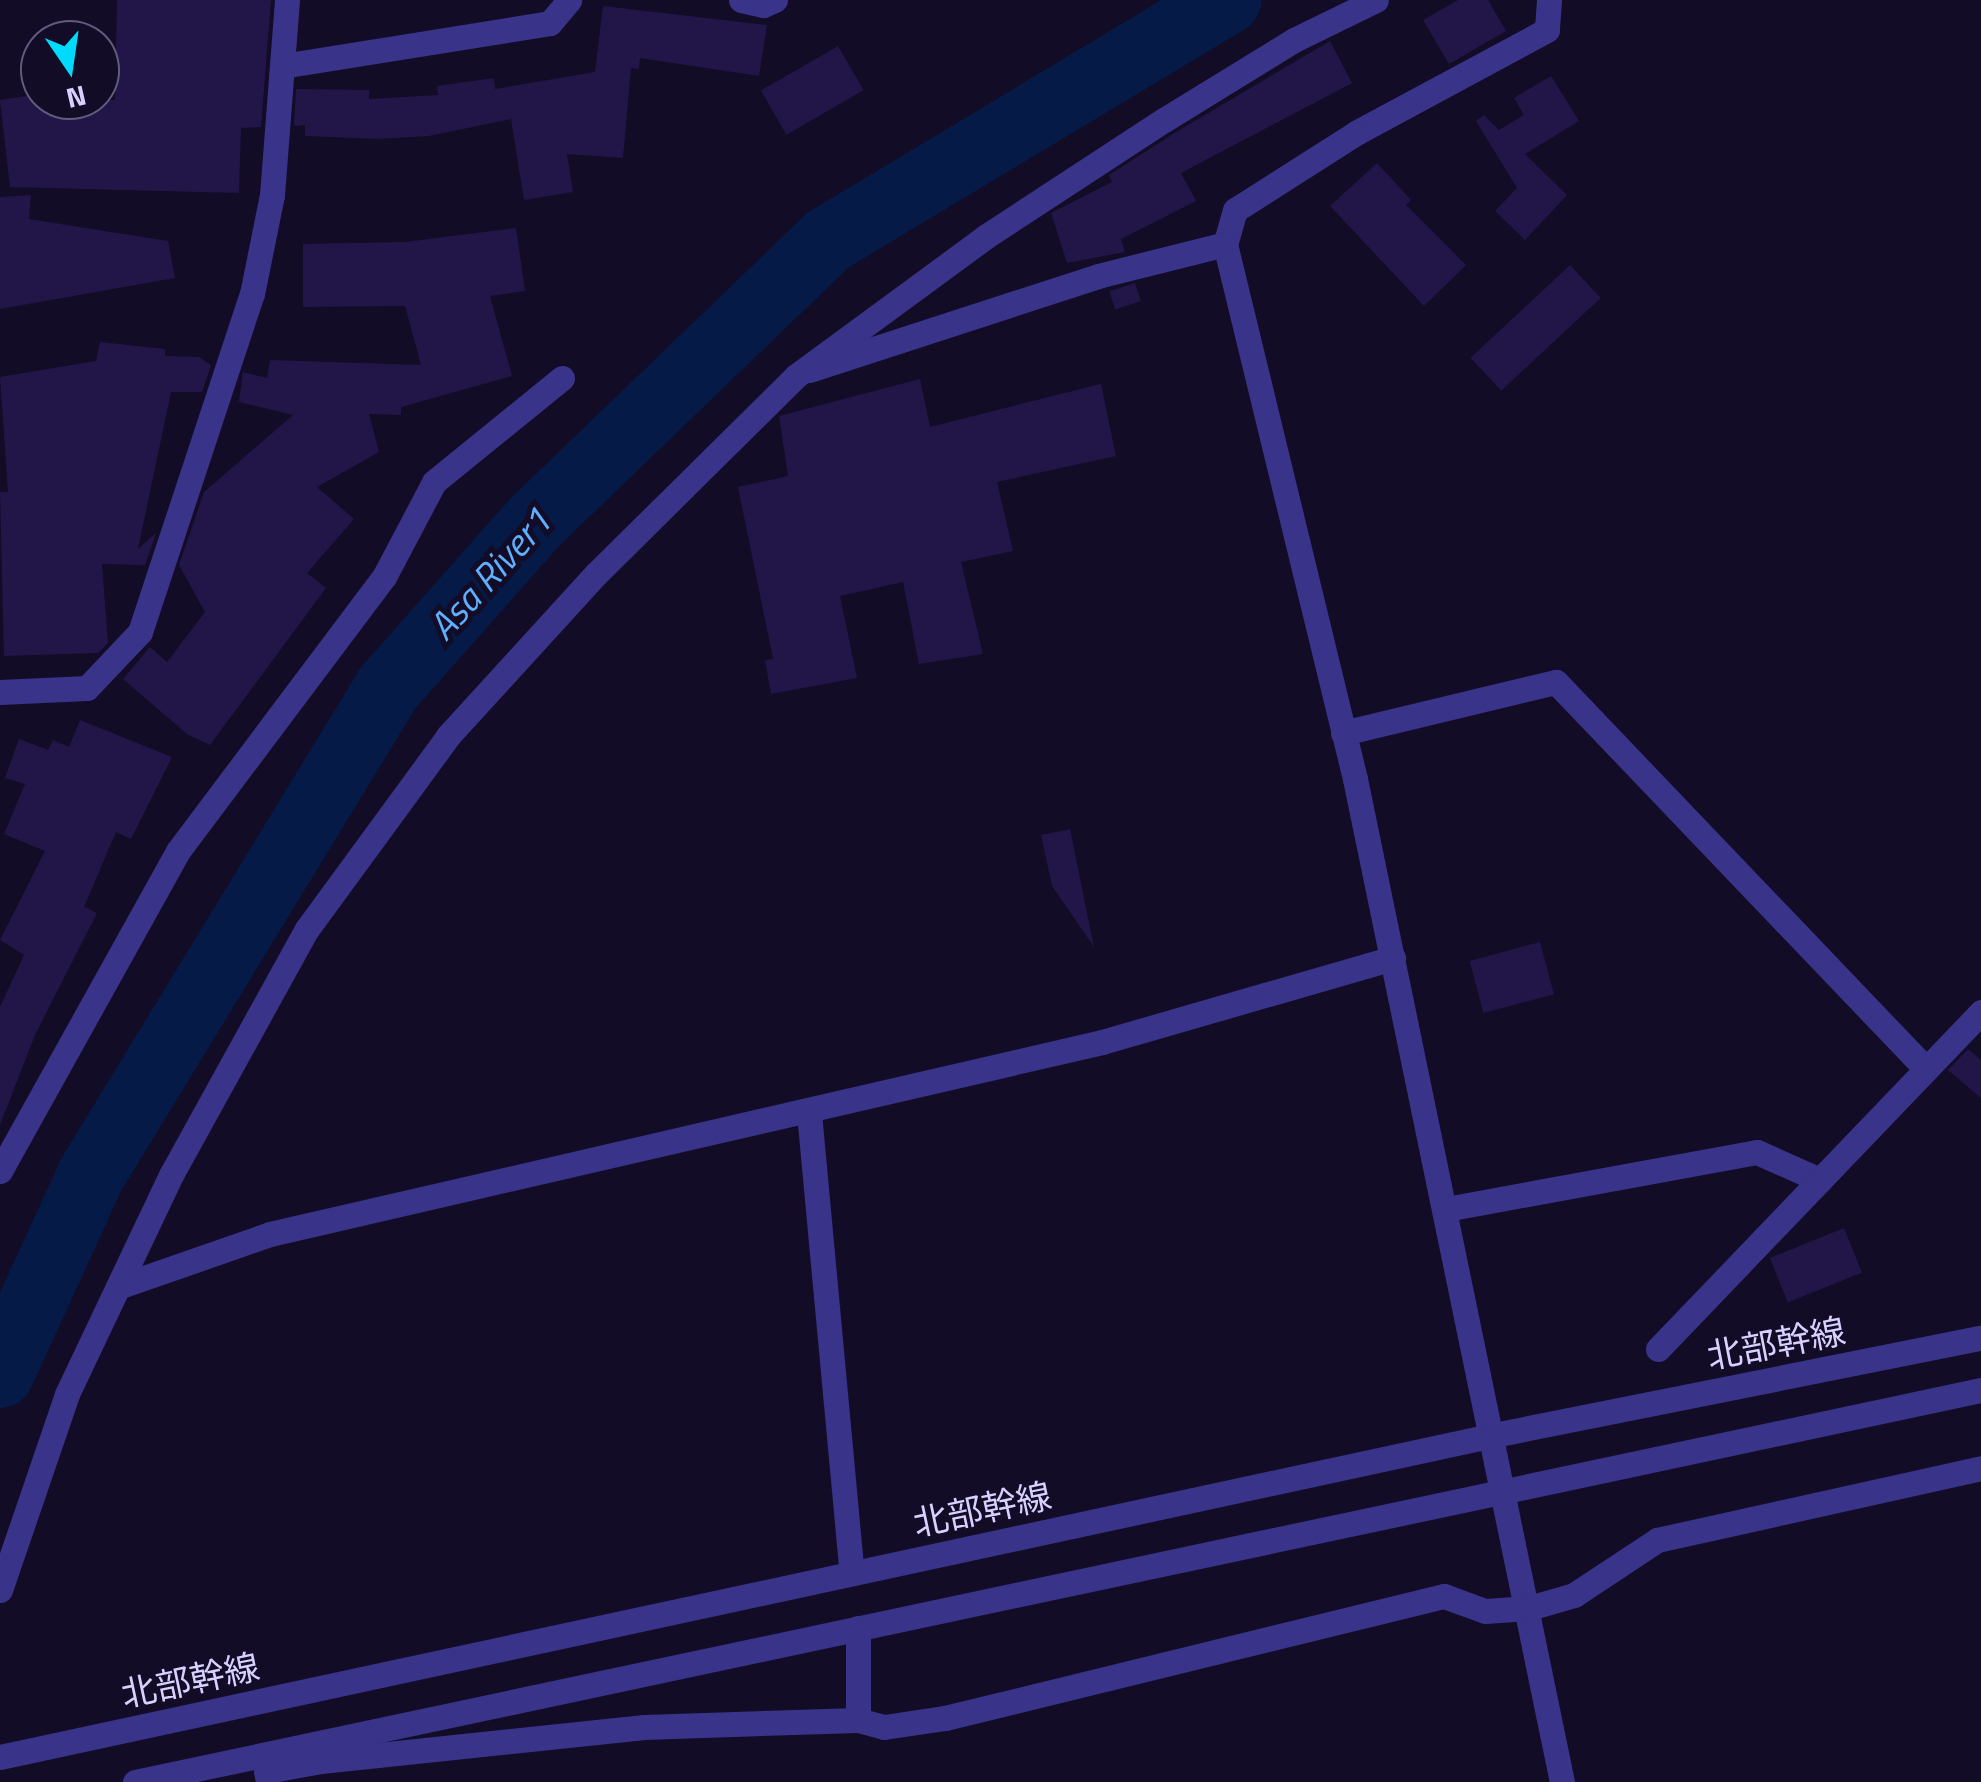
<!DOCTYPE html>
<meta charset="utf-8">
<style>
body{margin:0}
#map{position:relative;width:1981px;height:1782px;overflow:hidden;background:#120c26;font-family:"Titillium Web","Noto Sans JP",sans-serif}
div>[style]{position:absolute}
.river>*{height:68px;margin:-34px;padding:0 34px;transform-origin:34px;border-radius:34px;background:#051a46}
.building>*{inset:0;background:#221648;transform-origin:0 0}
.minor>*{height:25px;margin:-12.5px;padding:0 12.5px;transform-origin:12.5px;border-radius:12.5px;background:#393389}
.tertiary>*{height:25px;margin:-12.5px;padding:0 12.5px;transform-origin:12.5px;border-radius:12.5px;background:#393389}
span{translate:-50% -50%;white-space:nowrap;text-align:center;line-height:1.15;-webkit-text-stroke:10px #120c26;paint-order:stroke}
.street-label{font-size:35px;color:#d8d1ff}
.water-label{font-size:38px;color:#5fafff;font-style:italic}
.north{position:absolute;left:20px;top:20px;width:100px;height:100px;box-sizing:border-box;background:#120c26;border:2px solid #615b7d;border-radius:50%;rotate:167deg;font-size:28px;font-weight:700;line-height:40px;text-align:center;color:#d8d1ff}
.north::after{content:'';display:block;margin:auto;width:35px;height:45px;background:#00dafc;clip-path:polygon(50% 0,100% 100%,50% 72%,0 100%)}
</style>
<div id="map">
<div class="river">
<i style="left:0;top:1374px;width:219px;rotate:-65.4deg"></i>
<i style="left:91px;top:1175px;width:570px;rotate:-58.62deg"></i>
<i style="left:388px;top:688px;width:223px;rotate:-48.5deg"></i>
<i style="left:536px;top:521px;width:405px;rotate:-43.9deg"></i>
<i style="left:828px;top:240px;width:466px;rotate:-31deg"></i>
</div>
<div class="building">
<i style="clip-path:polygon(117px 0,271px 0,261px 127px,241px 128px,239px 193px,10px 187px,0 100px,40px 94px,40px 100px,115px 100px)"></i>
<i style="clip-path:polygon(1458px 0,1488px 0,1506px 31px,1449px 64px,1423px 20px)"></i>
<i style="clip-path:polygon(603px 6px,767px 25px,759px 76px,640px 58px,639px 69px,631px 68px,623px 158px,567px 154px,573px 192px,524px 200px,511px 119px,429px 136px,377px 139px,305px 136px,305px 125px,294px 126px,296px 89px,369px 90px,369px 99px,438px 95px,437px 86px,494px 78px,495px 89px,595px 72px)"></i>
<i style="clip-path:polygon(1330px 41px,1352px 83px,1181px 173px,1196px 201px,1121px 239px,1125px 252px,1067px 263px,1051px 213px,1112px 182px,1109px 175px,1173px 134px)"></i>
<i style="left:838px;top:46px;width:51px;height:89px;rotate:60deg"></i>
<i style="clip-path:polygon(1551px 76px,1579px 121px,1525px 154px,1567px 195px,1525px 240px,1495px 211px,1517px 188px,1476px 121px,1484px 115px,1499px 130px,1524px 115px,1514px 98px)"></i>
<i style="clip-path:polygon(1377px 163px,1411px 200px,1406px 205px,1466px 265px,1424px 306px,1330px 206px)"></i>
<i style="clip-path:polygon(31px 195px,29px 219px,168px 241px,175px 278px,0 309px,0 197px)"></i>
<i style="clip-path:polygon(516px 228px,525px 291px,490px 296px,512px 376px,401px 407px,401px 415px,369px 414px,379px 452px,317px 487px,354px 519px,307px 573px,326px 588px,210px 745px,187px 734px,123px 679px,150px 647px,167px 662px,205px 612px,179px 565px,204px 492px,293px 415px,239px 402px,243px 372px,267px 378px,270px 360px,421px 365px,405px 306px,303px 307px,303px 244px,405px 242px)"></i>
<i style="left:1570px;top:265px;width:45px;height:136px;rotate:47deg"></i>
<i style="left:1135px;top:283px;width:19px;height:27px;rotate:72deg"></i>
<i style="clip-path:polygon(100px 342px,165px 349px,165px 356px,199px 357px,211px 365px,202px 392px,171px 392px,138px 549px,156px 533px,145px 565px,102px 564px,108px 643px,98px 653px,4px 656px,0 492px,8px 492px,0 377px,96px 361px)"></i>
<i style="clip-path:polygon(920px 379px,930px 427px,1101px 384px,1116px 456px,997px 482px,1013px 551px,961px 562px,983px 654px,919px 664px,903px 582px,840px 596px,857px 678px,771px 694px,765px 660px,773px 659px,738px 487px,788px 476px,779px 416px)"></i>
<i style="clip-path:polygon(80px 720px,172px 757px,131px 839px,116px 832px,84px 907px,97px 913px,35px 1035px,0 1125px,0 1007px,24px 955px,0 940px,45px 851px,4px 834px,25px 784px,5px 778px,19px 739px,48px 750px,53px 740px,69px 747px)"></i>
<i style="clip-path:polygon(1070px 829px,1094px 947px,1052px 886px,1041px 835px)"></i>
<i style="left:1540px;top:942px;width:54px;height:73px;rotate:75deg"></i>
<i style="clip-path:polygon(1968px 1049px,1981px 1060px,1981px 1098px,1948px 1070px)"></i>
<i style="left:1844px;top:1228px;width:48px;height:80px;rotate:68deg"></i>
</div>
<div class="minor">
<i style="left:741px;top:0;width:23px;rotate:13deg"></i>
<i style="left:763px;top:5px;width:13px;rotate:-23deg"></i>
<i style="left:1549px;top:0;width:30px;rotate:94deg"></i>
<i style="left:1547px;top:30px;width:217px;rotate:151.7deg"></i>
<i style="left:1356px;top:133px;width:143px;rotate:147.5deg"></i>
<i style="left:1235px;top:210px;width:35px;rotate:106deg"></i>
<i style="left:1225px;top:244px;width:551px;rotate:76.34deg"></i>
<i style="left:1355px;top:779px;width:1024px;rotate:78.34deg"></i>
<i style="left:282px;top:66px;width:271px;rotate:-9.1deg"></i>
<i style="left:550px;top:23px;width:30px;rotate:-50deg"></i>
<i style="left:809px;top:370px;width:304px;rotate:-18deg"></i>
<i style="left:1098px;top:276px;width:131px;rotate:-14.1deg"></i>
<i style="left:0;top:692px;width:87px;rotate:-2.6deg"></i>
<i style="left:87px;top:688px;width:77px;rotate:-46.6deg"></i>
<i style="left:140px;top:632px;width:356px;rotate:-71.7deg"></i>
<i style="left:252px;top:294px;width:101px;rotate:-78.6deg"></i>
<i style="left:272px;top:195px;width:196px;rotate:-85.6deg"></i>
<i style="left:1343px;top:733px;width:219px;rotate:-13.5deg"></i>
<i style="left:1556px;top:682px;width:535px;rotate:46.29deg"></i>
<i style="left:809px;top:1113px;width:462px;rotate:84.7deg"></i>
<i style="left:0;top:1171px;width:366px;rotate:-60.9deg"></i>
<i style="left:178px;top:851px;width:343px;rotate:-53.1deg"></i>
<i style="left:384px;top:577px;width:107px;rotate:-62.2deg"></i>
<i style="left:434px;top:482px;width:165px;rotate:-39.1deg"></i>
<i style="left:1446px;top:1209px;width:316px;rotate:-10.4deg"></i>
<i style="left:1757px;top:1152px;width:69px;rotate:24deg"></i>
<i style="left:118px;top:1287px;width:161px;rotate:-19.2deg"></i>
<i style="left:270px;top:1234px;width:854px;rotate:-12.99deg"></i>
<i style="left:1102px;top:1042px;width:303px;rotate:-16.1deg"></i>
<i style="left:1658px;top:1349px;width:467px;rotate:-46.2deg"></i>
<i style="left:858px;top:1720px;width:92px;rotate:-90deg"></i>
<i style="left:268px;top:1782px;width:11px;rotate:-100deg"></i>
<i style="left:266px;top:1771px;width:56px;rotate:-10.3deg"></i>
<i style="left:321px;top:1761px;width:325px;rotate:-6deg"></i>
<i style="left:644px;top:1727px;width:214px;rotate:-1.9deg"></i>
<i style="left:858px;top:1720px;width:27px;rotate:15deg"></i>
<i style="left:884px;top:1727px;width:62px;rotate:-8.4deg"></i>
<i style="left:945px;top:1718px;width:514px;rotate:-13.74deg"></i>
<i style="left:1444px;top:1596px;width:44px;rotate:20.1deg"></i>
<i style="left:1485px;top:1611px;width:44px;rotate:-3.9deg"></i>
<i style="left:1529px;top:1608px;width:47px;rotate:-16.1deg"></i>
<i style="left:1574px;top:1595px;width:100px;rotate:-33.5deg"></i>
<i style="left:1657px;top:1540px;width:332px;rotate:-12.5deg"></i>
</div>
<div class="tertiary">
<i style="left:0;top:1590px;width:207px;rotate:-71.1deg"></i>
<i style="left:67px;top:1394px;width:242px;rotate:-64.6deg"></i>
<i style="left:171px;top:1175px;width:281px;rotate:-61.1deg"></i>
<i style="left:307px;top:929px;width:239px;rotate:-53.8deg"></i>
<i style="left:448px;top:736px;width:219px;rotate:-47.6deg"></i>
<i style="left:596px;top:574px;width:281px;rotate:-44.7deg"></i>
<i style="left:796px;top:376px;width:235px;rotate:-36.3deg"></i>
<i style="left:985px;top:237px;width:214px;rotate:-33.2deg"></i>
<i style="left:1164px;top:120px;width:153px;rotate:-31.6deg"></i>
<i style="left:1294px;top:40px;width:91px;rotate:-26deg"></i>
<i style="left:0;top:1757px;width:1528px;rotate:-12.16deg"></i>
<i style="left:1494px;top:1435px;width:497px;rotate:-11.3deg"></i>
<i style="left:135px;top:1782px;width:1887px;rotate:-11.99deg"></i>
</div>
<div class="street-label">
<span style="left:1776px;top:1343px;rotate:-11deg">北部幹線</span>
<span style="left:982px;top:1509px;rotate:-12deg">北部幹線</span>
<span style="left:190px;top:1680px;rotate:-12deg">北部幹線</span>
</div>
<div class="water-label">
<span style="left:490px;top:574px;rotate:-48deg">Asa River1</span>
</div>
<div class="north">N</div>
</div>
